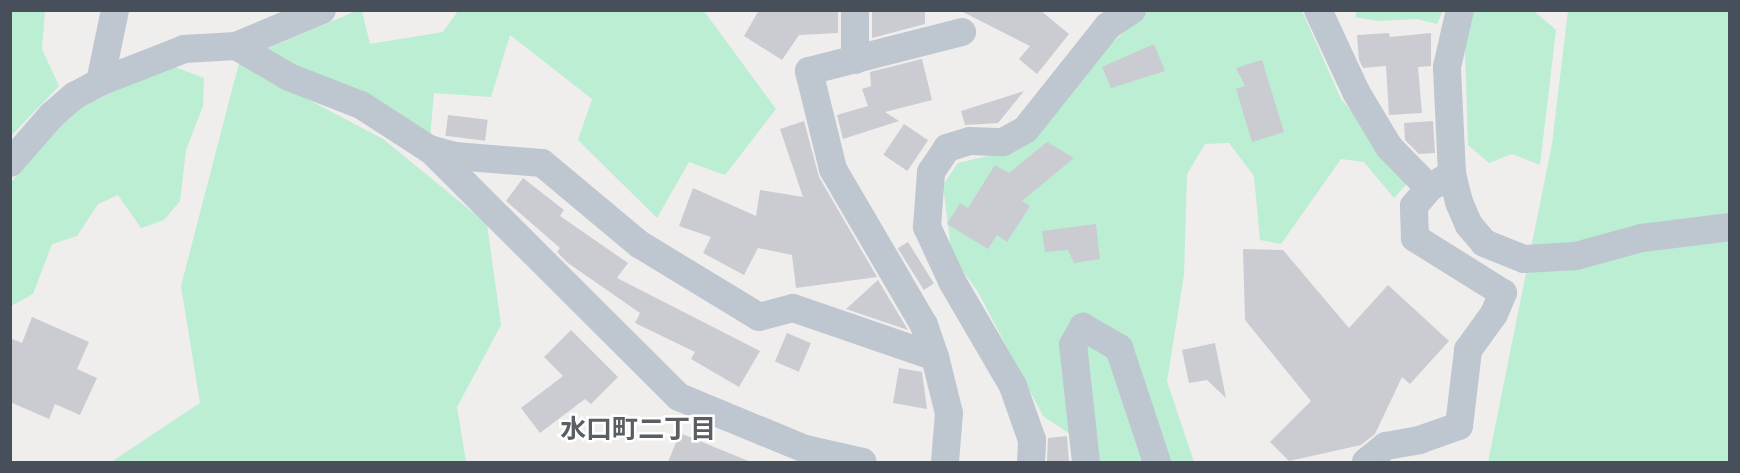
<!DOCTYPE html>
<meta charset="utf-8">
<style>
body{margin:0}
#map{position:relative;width:1740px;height:473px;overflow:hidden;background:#f0eded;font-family:Jost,"Noto Sans JP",sans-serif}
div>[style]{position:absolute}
.green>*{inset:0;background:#bbeed3}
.building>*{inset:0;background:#caccd2;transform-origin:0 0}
.minor>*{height:28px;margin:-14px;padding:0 14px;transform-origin:14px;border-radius:14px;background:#bec6cf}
span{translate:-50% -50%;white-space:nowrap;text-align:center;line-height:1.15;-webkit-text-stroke:5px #fff;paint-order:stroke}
.neighbourhood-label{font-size:26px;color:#5a5d62;font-weight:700}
.frame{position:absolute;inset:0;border:12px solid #464f5a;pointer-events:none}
</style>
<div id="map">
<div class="green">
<i style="clip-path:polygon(11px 10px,45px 11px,42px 49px,59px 86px,11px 136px)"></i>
<i style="clip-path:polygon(1149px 10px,1302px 11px,1341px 99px,1410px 180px,1394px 198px,1364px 162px,1341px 159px,1281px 244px,1260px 240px,1254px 176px,1229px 143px,1205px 144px,1187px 174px,1184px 275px,1167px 381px,1194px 462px,1082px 462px,1079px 440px,1043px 416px,977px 290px,952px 257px,943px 185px,958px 163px,1013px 150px,1078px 73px)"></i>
<i style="clip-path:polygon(356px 11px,362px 11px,370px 44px,443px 32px,458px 11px,704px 11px,776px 109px,725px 175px,689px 162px,657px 218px,578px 140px,592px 99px,510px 35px,491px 97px,434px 93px,429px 149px,252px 55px)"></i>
<i style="clip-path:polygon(1357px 11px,1357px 10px,1443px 11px,1437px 24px,1417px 19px,1377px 21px,1355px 17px)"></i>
<i style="clip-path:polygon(1468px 11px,1534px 11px,1556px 30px,1540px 165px,1512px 154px,1489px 163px,1468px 145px,1464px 18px)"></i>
<i style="clip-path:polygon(1568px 11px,1729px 11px,1729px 462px,1488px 462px,1552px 144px)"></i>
<i style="clip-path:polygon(239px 63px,383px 139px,487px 224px,501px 325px,457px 407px,466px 462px,111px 462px,200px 403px,181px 286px)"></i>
<i style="clip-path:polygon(170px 65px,204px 78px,203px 106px,186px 150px,180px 201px,164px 220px,141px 228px,118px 195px,98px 204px,77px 236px,52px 244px,33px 294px,11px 306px,11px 183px,58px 118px)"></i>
</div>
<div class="building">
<i style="clip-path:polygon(759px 10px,838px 10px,838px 33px,799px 35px,782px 60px,744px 36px)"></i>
<i style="clip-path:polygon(872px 10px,925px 10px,925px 24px,872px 38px)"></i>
<i style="clip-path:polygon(959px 10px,1040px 10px,1069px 34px,1037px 74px,1019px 59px,1030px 46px)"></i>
<i style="clip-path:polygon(1389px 33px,1390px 37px,1431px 33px,1431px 66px,1418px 67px,1422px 113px,1389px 115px,1386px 66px,1363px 68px,1359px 60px,1357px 35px)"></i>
<i style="clip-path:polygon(1154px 44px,1165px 71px,1111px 88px,1102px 67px)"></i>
<i style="clip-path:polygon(922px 59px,932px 100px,885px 112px,899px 121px,843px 139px,837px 115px,868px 106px,862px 89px,871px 86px,870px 72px)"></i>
<i style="clip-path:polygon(1262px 60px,1284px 132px,1252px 142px,1236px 89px,1245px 86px,1236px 68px)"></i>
<i style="clip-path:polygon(1024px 91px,998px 123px,965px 125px,961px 111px)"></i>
<i style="left:448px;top:115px;width:40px;height:21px;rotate:7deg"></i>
<i style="clip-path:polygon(804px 121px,819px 177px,877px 277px,796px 288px,792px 255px,758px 248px,744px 275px,703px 253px,711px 237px,679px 226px,693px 188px,756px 216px,760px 190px,803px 197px,780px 129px)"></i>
<i style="clip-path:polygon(1433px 121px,1435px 153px,1419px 154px,1405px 140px,1404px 123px)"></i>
<i style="left:904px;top:124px;width:29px;height:37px;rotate:34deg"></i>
<i style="clip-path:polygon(1047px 142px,1074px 158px,1022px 201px,1030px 206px,1007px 242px,997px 235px,988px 249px,947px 224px,960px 203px,968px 208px,995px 165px,1009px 173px)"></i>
<i style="clip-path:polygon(523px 178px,564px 210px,560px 216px,628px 263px,617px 278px,760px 351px,739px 387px,691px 359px,695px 352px,635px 323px,640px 313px,568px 263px,557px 252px,560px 248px,506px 201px)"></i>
<i style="clip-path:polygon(1096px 224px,1100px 259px,1074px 263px,1068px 250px,1045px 252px,1042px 231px)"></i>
<i style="left:908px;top:242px;width:49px;height:12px;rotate:58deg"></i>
<i style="clip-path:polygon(1243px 249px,1283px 250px,1349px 328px,1388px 285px,1449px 341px,1410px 384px,1402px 377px,1375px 434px,1361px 445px,1289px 461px,1270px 442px,1311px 401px,1245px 320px)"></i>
<i style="clip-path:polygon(878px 280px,908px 330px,846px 309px)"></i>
<i style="clip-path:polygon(32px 317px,89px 342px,77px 369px,97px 378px,80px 415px,55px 404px,49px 419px,10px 402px,10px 338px,22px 343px)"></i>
<i style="clip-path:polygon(571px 330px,618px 377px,591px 404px,585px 399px,540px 433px,521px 408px,563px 376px,544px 357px)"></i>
<i style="left:787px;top:333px;width:26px;height:31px;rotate:23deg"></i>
<i style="clip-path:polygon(1215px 343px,1226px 398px,1207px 380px,1189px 383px,1182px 350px)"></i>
<i style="clip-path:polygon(899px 368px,922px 372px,927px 409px,893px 403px)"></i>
<i style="clip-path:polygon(680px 433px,751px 462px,668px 462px)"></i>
<i style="clip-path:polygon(1067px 436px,1069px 462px,1047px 462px,1048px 438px)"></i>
</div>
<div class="minor">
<i style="left:1318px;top:10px;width:90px;rotate:65.1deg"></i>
<i style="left:1356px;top:92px;width:64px;rotate:59deg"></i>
<i style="left:1389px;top:147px;width:57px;rotate:45.7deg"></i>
<i style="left:236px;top:46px;width:61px;rotate:30.3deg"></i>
<i style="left:289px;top:77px;width:77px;rotate:21.3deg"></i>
<i style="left:361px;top:105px;width:81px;rotate:32.9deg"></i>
<i style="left:429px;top:149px;width:27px;rotate:15deg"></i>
<i style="left:455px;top:156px;width:87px;rotate:4.6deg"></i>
<i style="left:542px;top:163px;width:126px;rotate:39.9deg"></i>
<i style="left:639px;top:244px;width:140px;rotate:31.3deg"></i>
<i style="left:759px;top:317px;width:35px;rotate:-15deg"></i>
<i style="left:793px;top:308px;width:150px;rotate:19deg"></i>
<i style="left:935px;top:357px;width:58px;rotate:76deg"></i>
<i style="left:949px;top:413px;width:49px;rotate:94.7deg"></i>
<i style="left:855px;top:60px;width:50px;rotate:-90deg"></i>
<i style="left:100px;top:82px;width:74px;rotate:-78.2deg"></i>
<i style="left:430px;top:149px;width:351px;rotate:44.9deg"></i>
<i style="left:679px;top:397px;width:136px;rotate:22.4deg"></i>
<i style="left:805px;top:449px;width:59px;rotate:12.6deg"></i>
<i style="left:10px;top:163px;width:64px;rotate:-48.8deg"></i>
<i style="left:52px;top:115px;width:29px;rotate:-41deg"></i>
<i style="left:74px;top:96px;width:30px;rotate:-28deg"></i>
<i style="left:100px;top:82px;width:90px;rotate:-21.4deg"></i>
<i style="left:184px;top:49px;width:52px;rotate:-3.3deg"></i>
<i style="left:236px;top:46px;width:93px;rotate:-22.7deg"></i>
<i style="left:1452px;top:174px;width:29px;rotate:76deg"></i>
<i style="left:1459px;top:202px;width:25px;rotate:67deg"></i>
<i style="left:1469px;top:225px;width:23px;rotate:50deg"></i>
<i style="left:1484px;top:243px;width:43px;rotate:21.8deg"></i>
<i style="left:1524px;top:259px;width:52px;rotate:-3.3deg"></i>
<i style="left:1576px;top:256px;width:68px;rotate:-15.3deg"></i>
<i style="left:1642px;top:238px;width:89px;rotate:-7.1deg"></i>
<i style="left:935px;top:357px;width:34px;rotate:-109deg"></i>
<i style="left:924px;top:325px;width:181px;rotate:-120.3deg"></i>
<i style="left:833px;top:169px;width:101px;rotate:-103.8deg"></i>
<i style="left:809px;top:71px;width:158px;rotate:-14.3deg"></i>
<i style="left:1031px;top:462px;width:22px;rotate:-87deg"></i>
<i style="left:1032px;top:440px;width:57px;rotate:-109.4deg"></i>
<i style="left:1013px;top:386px;width:121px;rotate:-120.2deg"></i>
<i style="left:952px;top:281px;width:60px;rotate:-114.8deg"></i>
<i style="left:927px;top:227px;width:55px;rotate:-85.8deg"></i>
<i style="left:931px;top:172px;width:29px;rotate:-56deg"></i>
<i style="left:947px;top:148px;width:24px;rotate:-17deg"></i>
<i style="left:970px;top:141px;width:33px;rotate:2deg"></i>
<i style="left:1003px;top:142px;width:26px;rotate:-29deg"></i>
<i style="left:1026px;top:129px;width:132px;rotate:-51.5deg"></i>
<i style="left:1108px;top:26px;width:29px;rotate:-34deg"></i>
<i style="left:1086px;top:462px;width:118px;rotate:-96.3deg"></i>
<i style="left:1073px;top:345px;width:21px;rotate:-61deg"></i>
<i style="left:1083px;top:327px;width:42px;rotate:30.3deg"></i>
<i style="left:1119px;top:348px;width:120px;rotate:71.6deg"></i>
<i style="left:1366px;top:462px;width:26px;rotate:-39deg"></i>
<i style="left:1386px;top:446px;width:34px;rotate:-10deg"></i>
<i style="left:1419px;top:440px;width:42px;rotate:-19.3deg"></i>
<i style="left:1459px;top:426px;width:77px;rotate:-83.2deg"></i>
<i style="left:1468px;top:350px;width:44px;rotate:-54.2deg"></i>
<i style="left:1494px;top:314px;width:23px;rotate:-67deg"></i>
<i style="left:1503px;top:293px;width:104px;rotate:-148deg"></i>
<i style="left:1415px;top:238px;width:32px;rotate:-92deg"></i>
<i style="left:1414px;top:206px;width:23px;rotate:-50deg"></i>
<i style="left:1429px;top:188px;width:27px;rotate:-31deg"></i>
<i style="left:1452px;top:174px;width:107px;rotate:-92.7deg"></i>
<i style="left:1447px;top:67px;width:58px;rotate:-77.2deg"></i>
</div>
<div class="neighbourhood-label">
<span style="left:638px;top:430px">水口町二丁目</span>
</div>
<div class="frame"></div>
</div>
